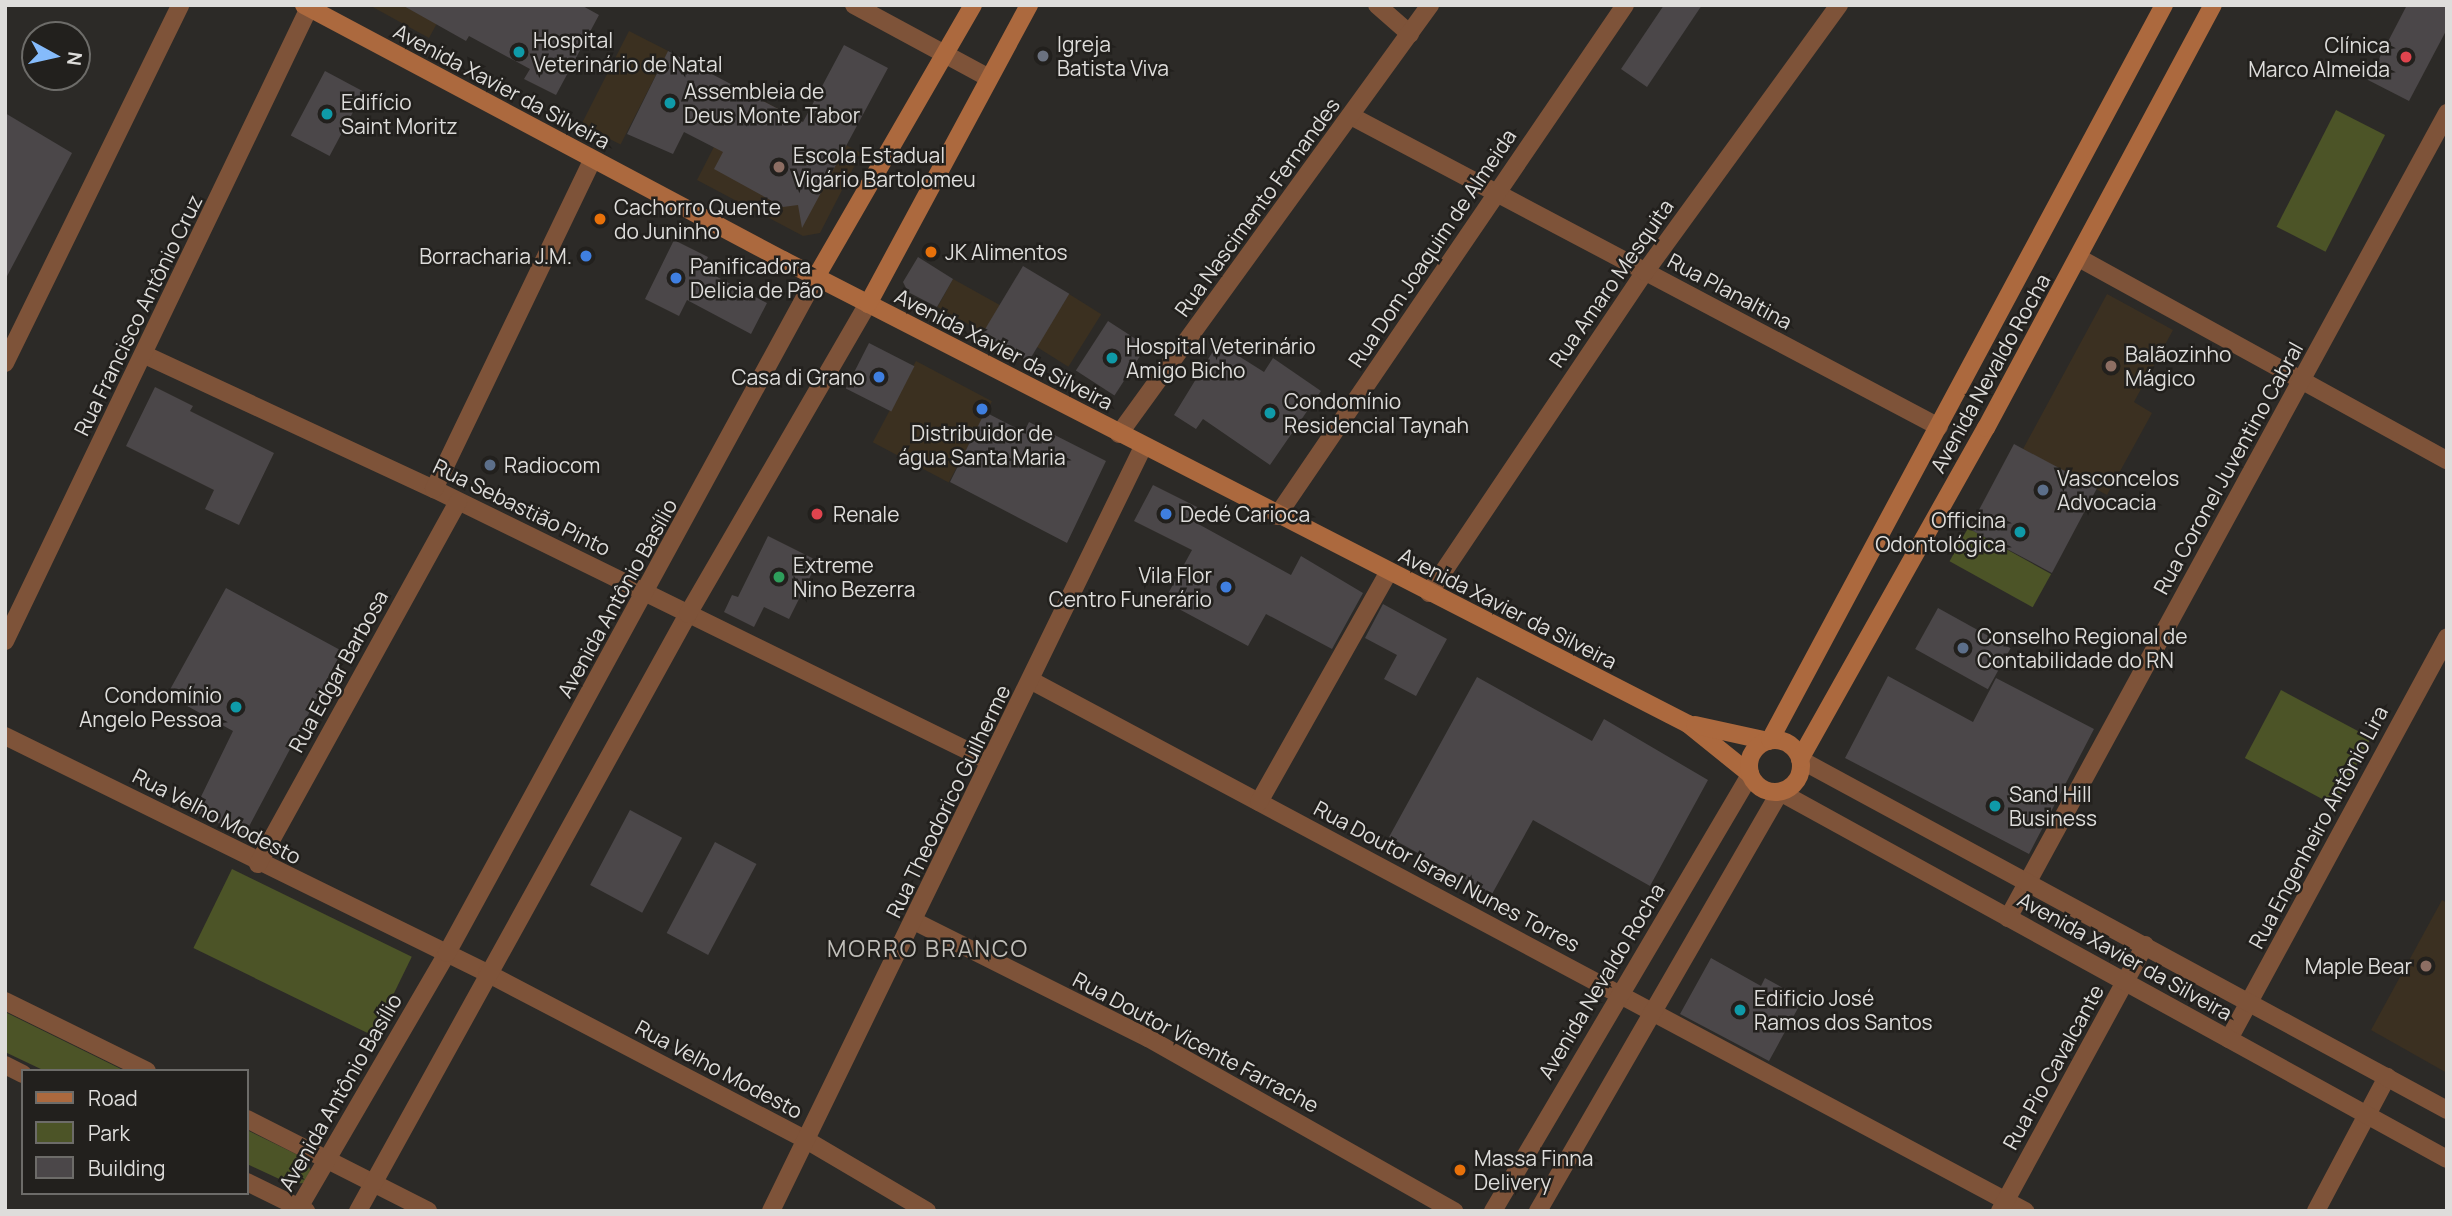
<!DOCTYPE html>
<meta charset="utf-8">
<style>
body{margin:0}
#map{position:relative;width:2452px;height:1216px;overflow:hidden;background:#2c2a27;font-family:Manrope,sans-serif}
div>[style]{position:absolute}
.commercial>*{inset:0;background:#3b3020;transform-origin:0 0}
.education>*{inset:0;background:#3b3021}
.green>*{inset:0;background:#4c5427;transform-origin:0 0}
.building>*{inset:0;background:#4b4749;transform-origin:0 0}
.minor>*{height:18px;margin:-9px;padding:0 9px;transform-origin:9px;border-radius:9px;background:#7e5339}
.tertiary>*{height:18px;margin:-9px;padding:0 9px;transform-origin:9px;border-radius:9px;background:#7e5339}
.secondary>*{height:18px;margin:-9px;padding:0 9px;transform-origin:9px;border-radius:9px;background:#ac693e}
.secondary>.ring{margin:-9px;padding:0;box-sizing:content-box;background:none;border:18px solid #ac693e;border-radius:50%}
.dots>*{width:19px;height:19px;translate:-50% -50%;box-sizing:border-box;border:4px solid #22201d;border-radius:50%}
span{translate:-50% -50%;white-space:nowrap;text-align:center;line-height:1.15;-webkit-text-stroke:5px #22201d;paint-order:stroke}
.poi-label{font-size:21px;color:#dedddb}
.left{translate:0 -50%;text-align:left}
.right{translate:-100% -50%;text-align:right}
.street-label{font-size:21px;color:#dedddb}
.neighbourhood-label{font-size:23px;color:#c1bfba;letter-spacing:2px}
.frame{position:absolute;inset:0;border:7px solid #dedddb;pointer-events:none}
.legend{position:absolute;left:21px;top:1069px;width:228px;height:126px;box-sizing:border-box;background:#22201d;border:2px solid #6d6c69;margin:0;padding:9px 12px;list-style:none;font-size:21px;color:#dedddb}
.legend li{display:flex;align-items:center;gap:14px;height:35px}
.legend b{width:35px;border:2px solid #6d6c69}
.north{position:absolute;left:21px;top:21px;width:70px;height:70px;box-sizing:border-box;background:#22201d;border:2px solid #6d6c69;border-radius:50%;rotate:98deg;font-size:19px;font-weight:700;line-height:28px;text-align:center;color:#dedddb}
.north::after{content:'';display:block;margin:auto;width:24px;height:32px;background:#85bbfb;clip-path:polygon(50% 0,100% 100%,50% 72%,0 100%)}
</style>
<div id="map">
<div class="commercial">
<i style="clip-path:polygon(369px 5px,447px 5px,429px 38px)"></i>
<i style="left:629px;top:31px;width:44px;height:105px;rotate:27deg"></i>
<i style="left:953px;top:279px;width:55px;height:32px;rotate:29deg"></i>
<i style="left:1069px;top:294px;width:38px;height:62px;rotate:32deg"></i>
<i style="left:916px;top:361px;width:86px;height:92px;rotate:28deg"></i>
</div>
<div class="education">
<i style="clip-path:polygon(743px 90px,861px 153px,820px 233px,803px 236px,697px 180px)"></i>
<i style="clip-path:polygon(2107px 294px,2173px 330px,2134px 402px,2152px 413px,2107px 495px,2023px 449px)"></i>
<i style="clip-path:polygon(2442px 900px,2447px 903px,2447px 1073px,2371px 1030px)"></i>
</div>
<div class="green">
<i style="left:2336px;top:110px;width:55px;height:131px;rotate:27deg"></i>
<i style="left:1968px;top:528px;width:95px;height:38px;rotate:29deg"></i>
<i style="left:2281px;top:690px;width:102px;height:77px;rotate:28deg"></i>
<i style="left:232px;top:869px;width:200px;height:88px;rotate:26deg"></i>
<i style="clip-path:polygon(5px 1012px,125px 1071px,45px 1071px,5px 1052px)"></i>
<i style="clip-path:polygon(247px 1130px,306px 1159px,311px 1172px,304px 1183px,290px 1184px,247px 1164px)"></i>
</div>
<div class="building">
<i style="clip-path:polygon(402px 5px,581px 5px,599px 15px,556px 95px,524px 79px,530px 69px,469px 36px,466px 41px)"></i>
<i style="clip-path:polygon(1664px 5px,1702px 5px,1647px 87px,1621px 69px)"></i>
<i style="clip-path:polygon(2407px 5px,2447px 5px,2447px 29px,2409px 101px,2368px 80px)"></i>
<i style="clip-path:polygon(844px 45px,888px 68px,802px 228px,798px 205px,783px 207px,714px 169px,723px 152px,684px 132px,673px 154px,627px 134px,668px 51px,803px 122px)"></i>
<i style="left:325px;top:71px;width:44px;height:73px;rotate:28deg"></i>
<i style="clip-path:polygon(5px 113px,72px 153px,5px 280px)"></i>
<i style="clip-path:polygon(674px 240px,708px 257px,702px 269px,767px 303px,751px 334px,687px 300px,679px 316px,645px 299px)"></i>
<i style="clip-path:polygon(918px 257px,953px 279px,937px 307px,908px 292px,903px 282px)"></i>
<i style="left:1023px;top:266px;width:54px;height:79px;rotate:31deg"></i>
<i style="left:1108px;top:321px;width:46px;height:59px;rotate:33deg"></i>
<i style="left:869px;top:343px;width:51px;height:51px;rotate:27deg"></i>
<i style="clip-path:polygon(1218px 343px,1264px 372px,1273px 358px,1321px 391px,1270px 465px,1203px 419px,1196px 429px,1174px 415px)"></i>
<i style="clip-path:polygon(155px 387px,193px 406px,190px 411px,274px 453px,239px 525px,205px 509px,214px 490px,126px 446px)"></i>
<i style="clip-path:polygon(985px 412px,1024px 432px,1029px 422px,1106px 461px,1067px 543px,950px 482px)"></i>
<i style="left:2014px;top:444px;width:94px;height:96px;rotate:28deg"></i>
<i style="clip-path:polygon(1153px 485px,1197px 507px,1191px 520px,1291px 575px,1301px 556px,1363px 593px,1332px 649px,1266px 614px,1248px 646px,1164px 601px,1192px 550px,1134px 521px)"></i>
<i style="clip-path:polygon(768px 536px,818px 561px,789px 619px,764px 607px,754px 627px,724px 612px,732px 595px,738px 597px)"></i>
<i style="clip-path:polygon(226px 588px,342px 651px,244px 836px,194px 811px,233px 731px,167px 695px)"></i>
<i style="clip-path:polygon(1383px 604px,1447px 639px,1416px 696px,1384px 679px,1397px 655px,1365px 638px)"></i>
<i style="left:1938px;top:608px;width:83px;height:47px;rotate:29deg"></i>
<i style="clip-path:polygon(1888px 676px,1973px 722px,1996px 678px,2094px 729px,2029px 854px,1845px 758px)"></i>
<i style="clip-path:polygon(1477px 677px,1592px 741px,1604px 719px,1708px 780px,1650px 886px,1533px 820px,1492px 894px,1389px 837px)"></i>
<i style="left:630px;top:810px;width:59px;height:85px;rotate:28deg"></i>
<i style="left:715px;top:842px;width:47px;height:103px;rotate:28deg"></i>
<i style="clip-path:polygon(1711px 958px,1761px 986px,1765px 978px,1803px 999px,1769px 1061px,1680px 1014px)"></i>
</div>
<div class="minor">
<i style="left:854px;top:5px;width:153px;rotate:28.4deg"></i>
<i style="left:1377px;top:5px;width:44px;rotate:41.3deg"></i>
<i style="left:1351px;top:116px;width:665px;rotate:27.87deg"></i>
<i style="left:2079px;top:258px;width:420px;rotate:28.8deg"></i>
<i style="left:145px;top:355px;width:319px;rotate:24.9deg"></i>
<i style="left:434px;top:489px;width:618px;rotate:26.11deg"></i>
<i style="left:5px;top:363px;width:398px;rotate:-63.9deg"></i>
<i style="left:1119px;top:434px;width:530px;rotate:-54.06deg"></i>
<i style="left:434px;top:489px;width:365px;rotate:-64.3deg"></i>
<i style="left:1277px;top:516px;width:618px;rotate:-55.74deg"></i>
<i style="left:1429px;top:593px;width:387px;rotate:-56.1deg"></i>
<i style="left:1645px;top:272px;width:330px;rotate:-54deg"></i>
<i style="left:5px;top:641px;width:702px;rotate:-64.35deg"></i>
<i style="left:1032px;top:681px;width:1126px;rotate:28.09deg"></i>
<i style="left:5px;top:736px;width:537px;rotate:26.18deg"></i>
<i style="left:487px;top:973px;width:362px;rotate:27.6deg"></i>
<i style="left:808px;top:1141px;width:138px;rotate:30.5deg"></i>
<i style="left:1259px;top:802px;width:263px;rotate:-60.6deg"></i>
<i style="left:258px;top:864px;width:414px;rotate:-61.1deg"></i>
<i style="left:2008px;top:918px;width:917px;rotate:-61.39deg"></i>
<i style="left:914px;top:921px;width:262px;rotate:26.6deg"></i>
<i style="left:1148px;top:1038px;width:352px;rotate:29.5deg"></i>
<i style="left:5px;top:1001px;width:158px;rotate:26.2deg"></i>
<i style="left:2229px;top:1039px;width:457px;rotate:-61.5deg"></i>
<i style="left:5px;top:1065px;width:20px;rotate:27deg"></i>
<i style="left:247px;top:1119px;width:203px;rotate:26.9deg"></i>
<i style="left:247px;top:1182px;width:66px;rotate:26.2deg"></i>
<i style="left:297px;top:1211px;width:298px;rotate:-59.8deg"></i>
<i style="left:447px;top:953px;width:770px;rotate:-61.37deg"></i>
<i style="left:358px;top:1211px;width:682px;rotate:-61.07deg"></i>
<i style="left:688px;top:614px;width:358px;rotate:-59.9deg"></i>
<i style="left:771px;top:1211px;width:850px;rotate:-64.04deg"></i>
<i style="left:1493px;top:1211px;width:506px;rotate:-59.48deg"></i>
<i style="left:1538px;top:1211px;width:482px;rotate:-60deg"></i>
<i style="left:2000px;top:1211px;width:303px;rotate:-61.4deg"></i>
<i style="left:2316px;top:1211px;width:152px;rotate:-62.1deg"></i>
</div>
<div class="tertiary">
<i style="left:1801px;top:760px;width:735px;rotate:28.45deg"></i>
<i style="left:1780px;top:792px;width:761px;rotate:28.82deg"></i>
</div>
<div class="secondary">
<i style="left:304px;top:5px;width:543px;rotate:28.03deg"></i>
<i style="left:783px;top:260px;width:1017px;rotate:27.14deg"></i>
<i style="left:1688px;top:724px;width:80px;rotate:38.9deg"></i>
<i style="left:816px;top:277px;width:314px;rotate:-60deg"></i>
<i style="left:868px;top:304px;width:340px;rotate:-61.7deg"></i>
<i style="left:1695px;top:725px;width:75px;rotate:12.4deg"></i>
<i class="ring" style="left:1749px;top:740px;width:34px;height:34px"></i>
<i style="left:1770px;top:740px;width:834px;rotate:-61.81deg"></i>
<i style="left:1800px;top:759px;width:380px;rotate:-60.7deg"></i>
<i style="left:1986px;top:428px;width:480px;rotate:-61.8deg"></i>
</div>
<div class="dots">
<i style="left:519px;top:52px;background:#0f9aa8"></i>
<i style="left:1043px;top:56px;background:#6b7280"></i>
<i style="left:2406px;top:57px;background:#e0444e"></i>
<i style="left:670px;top:103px;background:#0f9aa8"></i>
<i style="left:327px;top:114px;background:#0f9aa8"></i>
<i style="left:779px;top:167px;background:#8d6e63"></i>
<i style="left:600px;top:219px;background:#e8710a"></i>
<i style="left:931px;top:252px;background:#e8710a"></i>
<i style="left:586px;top:256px;background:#3f7fe0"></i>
<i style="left:676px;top:278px;background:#3f7fe0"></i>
<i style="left:1112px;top:358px;background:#0f9aa8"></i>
<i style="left:2111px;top:366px;background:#8d6e63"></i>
<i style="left:879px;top:377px;background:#3f7fe0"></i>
<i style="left:982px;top:409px;background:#3f7fe0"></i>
<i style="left:1270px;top:413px;background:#0f9aa8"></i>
<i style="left:490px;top:465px;background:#5c6f8a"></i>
<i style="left:2043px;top:490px;background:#5c6f8a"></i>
<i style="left:817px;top:514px;background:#e0444e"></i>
<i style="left:1166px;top:514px;background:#3f7fe0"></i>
<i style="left:2020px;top:532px;background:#0f9aa8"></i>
<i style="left:779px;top:577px;background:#2e9e5b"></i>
<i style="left:1226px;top:587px;background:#3f7fe0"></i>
<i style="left:1963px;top:648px;background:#5c6f8a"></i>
<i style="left:236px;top:707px;background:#0f9aa8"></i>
<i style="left:1995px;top:806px;background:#0f9aa8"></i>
<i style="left:2426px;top:966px;background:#8d6e63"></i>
<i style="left:1740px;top:1010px;background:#0f9aa8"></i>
<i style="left:1460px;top:1170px;background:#e8710a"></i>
</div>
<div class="poi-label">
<span class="left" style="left:533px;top:52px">Hospital<br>Veterinário de Natal</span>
<span class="left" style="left:1057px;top:56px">Igreja<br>Batista Viva</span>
<span class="right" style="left:2390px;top:57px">Clínica<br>Marco Almeida</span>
<span class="left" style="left:684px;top:103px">Assembleia de<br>Deus Monte Tabor</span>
<span class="left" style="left:341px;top:114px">Edifício<br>Saint Moritz</span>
<span class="left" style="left:793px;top:167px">Escola Estadual<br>Vigário Bartolomeu</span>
<span class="left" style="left:614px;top:219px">Cachorro Quente<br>do Juninho</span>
<span class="left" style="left:945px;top:252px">JK Alimentos</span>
<span class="right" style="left:572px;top:256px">Borracharia J.M.</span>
<span class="left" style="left:690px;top:278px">Panificadora<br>Delicia de Pão</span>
<span class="left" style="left:1126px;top:358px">Hospital Veterinário<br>Amigo Bicho</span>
<span class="left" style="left:2125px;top:366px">Balãozinho<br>Mágico</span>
<span class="right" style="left:865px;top:377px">Casa di Grano</span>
<span class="left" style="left:1284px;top:413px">Condomínio<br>Residencial Taynah</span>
<span style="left:982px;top:445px">Distribuidor de<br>água Santa Maria</span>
<span class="left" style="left:504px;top:465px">Radiocom</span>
<span class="left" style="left:2057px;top:490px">Vasconcelos<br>Advocacia</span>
<span class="left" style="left:833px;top:514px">Renale</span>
<span class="left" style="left:1180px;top:514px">Dedé Carioca</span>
<span class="right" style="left:2006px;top:532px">Officina<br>Odontológica</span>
<span class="left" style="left:793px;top:577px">Extreme<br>Nino Bezerra</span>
<span class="right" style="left:1212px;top:587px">Vila Flor<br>Centro Funerário</span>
<span class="left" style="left:1977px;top:648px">Conselho Regional de<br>Contabilidade do RN</span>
<span class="right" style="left:222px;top:707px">Condomínio<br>Angelo Pessoa</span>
<span class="left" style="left:2009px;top:806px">Sand Hill<br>Business</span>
<span class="right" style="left:2412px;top:966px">Maple Bear</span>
<span class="left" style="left:1754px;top:1010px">Edificio José<br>Ramos dos Santos</span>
<span class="left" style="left:1474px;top:1170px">Massa Finna<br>Delivery</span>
</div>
<div class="street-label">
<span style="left:502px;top:86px;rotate:28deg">Avenida Xavier da Silveira</span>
<span style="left:1257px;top:207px;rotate:-54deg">Rua Nascimento Fernandes</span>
<span style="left:1432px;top:248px;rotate:-56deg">Rua Dom Joaquim de Almeida</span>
<span style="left:1611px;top:283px;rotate:-55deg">Rua Amaro Mesquita</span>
<span style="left:1730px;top:291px;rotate:28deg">Rua Planaltina</span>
<span style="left:138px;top:315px;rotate:-64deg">Rua Francisco Antônio Cruz</span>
<span style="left:1004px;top:349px;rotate:27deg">Avenida Xavier da Silveira</span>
<span style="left:1990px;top:373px;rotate:-61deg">Avenida Nevaldo Rocha</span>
<span style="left:2228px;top:468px;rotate:-61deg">Rua Coronel Juventino Cabral</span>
<span style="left:522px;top:507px;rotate:26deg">Rua Sebastião Pinto</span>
<span style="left:617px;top:598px;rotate:-61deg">Avenida Antônio Basílio</span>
<span style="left:1508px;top:608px;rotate:27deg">Avenida Xavier da Silveira</span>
<span style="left:338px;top:671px;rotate:-61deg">Rua Edgar Barbosa</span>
<span style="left:948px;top:801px;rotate:-64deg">Rua Theodorico Guilherme</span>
<span style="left:217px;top:816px;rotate:27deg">Rua Velho Modesto</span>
<span style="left:2318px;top:827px;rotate:-62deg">Rua Engenheiro Antônio Lira</span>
<span style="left:1447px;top:876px;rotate:28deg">Rua Doutor Israel Nunes Torres</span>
<span style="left:2125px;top:956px;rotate:29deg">Avenida Xavier da Silveira</span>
<span style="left:1601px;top:981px;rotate:-59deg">Avenida Nevaldo Rocha</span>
<span style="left:1196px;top:1042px;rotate:28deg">Rua Doutor Vicente Farrache</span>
<span style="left:2053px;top:1067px;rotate:-61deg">Rua Pio Cavalcante</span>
<span style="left:719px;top:1069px;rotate:28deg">Rua Velho Modesto</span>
<span style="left:340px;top:1092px;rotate:-60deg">Avenida Antônio Basílio</span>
</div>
<div class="neighbourhood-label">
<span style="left:928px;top:948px">MORRO BRANCO</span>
</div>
<div class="frame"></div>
<ul class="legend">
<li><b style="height:9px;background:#ac693e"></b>Road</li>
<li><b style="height:19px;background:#4c5427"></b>Park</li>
<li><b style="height:19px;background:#4b4749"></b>Building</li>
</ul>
<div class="north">N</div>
</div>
